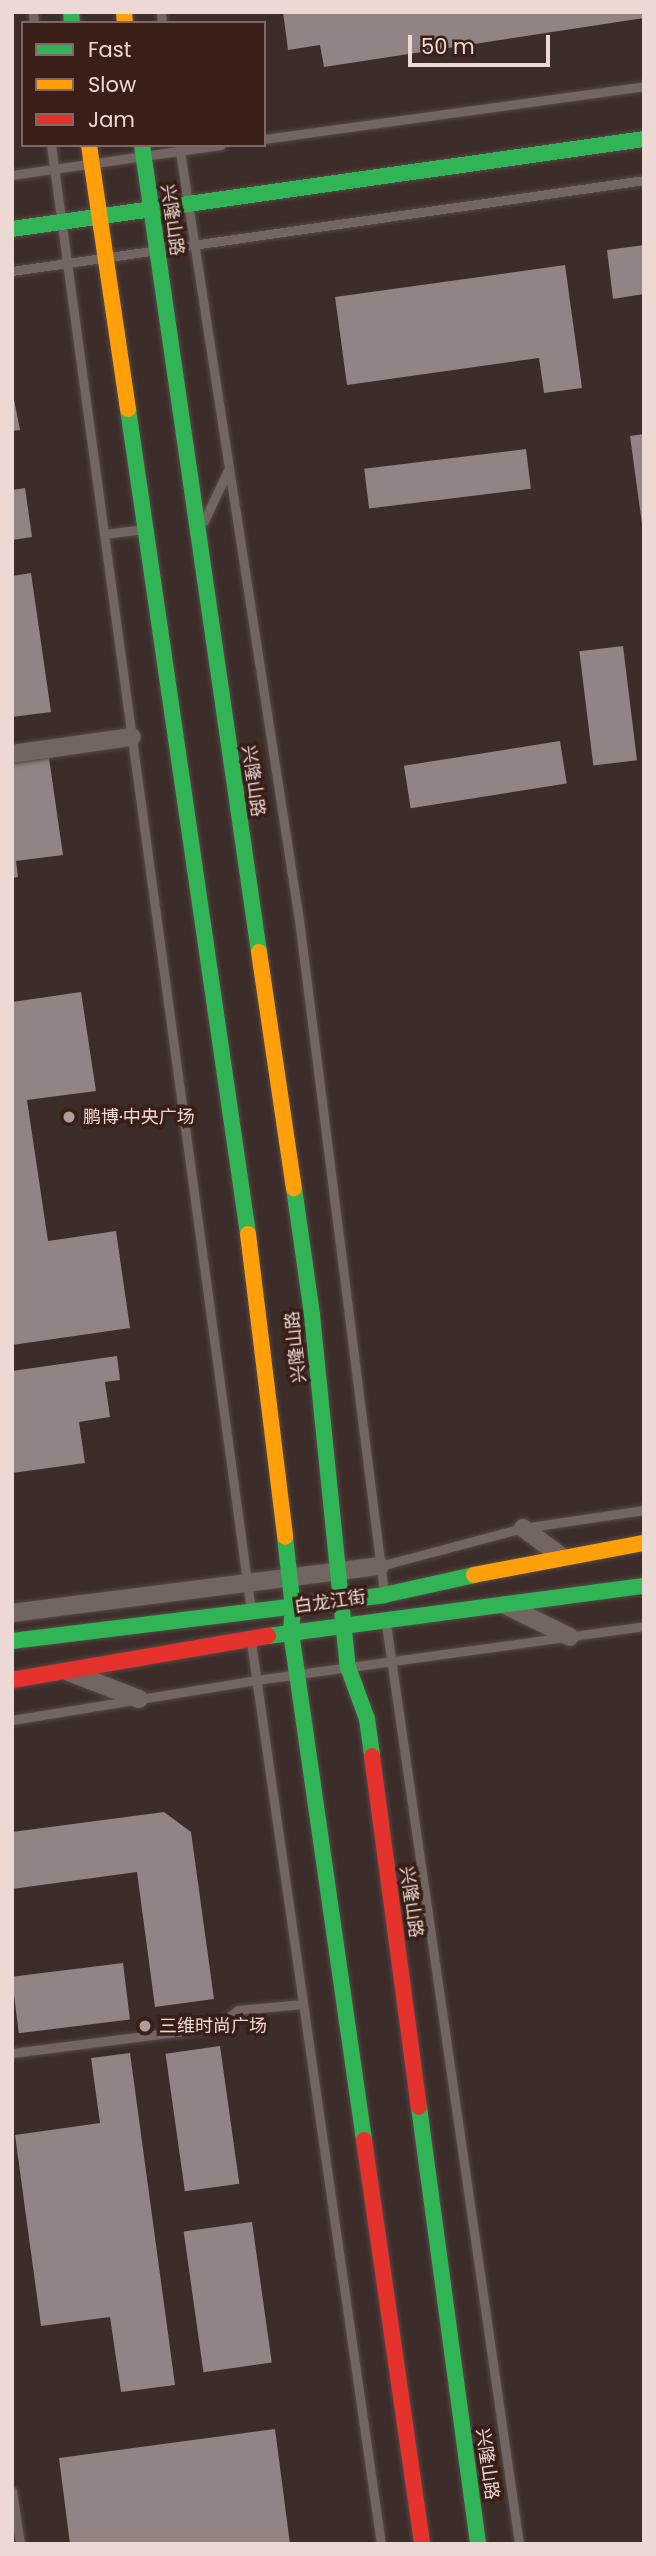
<!DOCTYPE html>
<meta charset="utf-8">
<style>
body{margin:0}
#map{position:relative;width:656px;height:2556px;overflow:hidden;background:#3c2d2a;font-family:Poppins,"Noto Sans SC",sans-serif}
div>[style]{position:absolute}
.building>*{inset:0;background:#928384;transform-origin:0 0}
.roads{filter:drop-shadow(0 0 2px #564946) drop-shadow(0 0 2px #564946)}
.lane>*{height:9px;margin:-4.5px;padding:0 4.5px;transform-origin:4.5px;border-radius:4.5px;background:#726562}
.street>*{height:18px;margin:-9px;padding:0 9px;transform-origin:9px;border-radius:9px;background:#726562}
.fast>*{height:16px;margin:-8px;padding:0 8px;transform-origin:8px;border-radius:8px;background:#30b455}
.slow>*{height:16px;margin:-8px;padding:0 8px;transform-origin:8px;border-radius:8px;background:#ff9f0a}
.jam>*{height:16px;margin:-8px;padding:0 8px;transform-origin:8px;border-radius:8px;background:#e5322d}
.dots>*{width:19px;height:19px;translate:-50% -50%;box-sizing:border-box;border:4px solid #391f18;border-radius:50%}
span{translate:-50% -50%;white-space:nowrap;text-align:center;line-height:1.15;-webkit-text-stroke:7px #391f18;paint-order:stroke}
.street-label{font-size:18px;color:#ecd9d4}
.poi-label{font-size:18px;color:#ecd9d4}
.left{translate:0 -50%;text-align:left}
.frame{position:absolute;inset:0;border:14px solid #ecd9d4;pointer-events:none}
.legend{position:absolute;left:21px;top:21px;width:245px;height:126px;box-sizing:border-box;background:#391f18;border:2px solid #816963;margin:0;padding:9px 12px;list-style:none;font-size:21px;color:#ecd9d4}
.legend li{display:flex;align-items:center;gap:14px;height:35px}
.legend b{width:35px;border:2px solid #816963}
.scale{position:absolute;left:408px;top:35px;width:142px;height:32px;box-sizing:border-box;border:4px solid #ecd9d4;border-top:0;padding-left:9px;font-size:21px;line-height:24px;white-space:nowrap;color:#ecd9d4;-webkit-text-stroke:5px #391f18;paint-order:stroke}
</style>
<div id="map">
<div class="building">
<i style="clip-path:polygon(283px 12px,644px 12px,644px 18px,324px 67px,320px 45px,288px 50px)"></i>
<i style="clip-path:polygon(644px 245px,644px 294px,613px 299px,607px 250px)"></i>
<i style="clip-path:polygon(565px 265px,582px 388px,544px 393px,539px 358px,347px 385px,335px 297px)"></i>
<i style="clip-path:polygon(12px 389px,20px 430px,12px 431px)"></i>
<i style="clip-path:polygon(644px 434px,644px 524px,642px 524px,630px 436px)"></i>
<i style="left:526px;top:449px;width:40px;height:163px;rotate:83deg"></i>
<i style="clip-path:polygon(25px 488px,32px 537px,12px 540px,12px 490px)"></i>
<i style="clip-path:polygon(31px 573px,51px 712px,12px 717px,12px 576px)"></i>
<i style="left:623px;top:646px;width:115px;height:44px;rotate:83deg"></i>
<i style="left:560px;top:741px;width:43px;height:158px;rotate:81deg"></i>
<i style="clip-path:polygon(49px 758px,63px 855px,16px 861px,18px 877px,12px 878px,12px 763px)"></i>
<i style="clip-path:polygon(81px 992px,96px 1091px,27px 1100px,48px 1241px,116px 1231px,130px 1328px,12px 1345px,12px 1002px)"></i>
<i style="clip-path:polygon(117px 1356px,120px 1380px,105px 1382px,110px 1417px,79px 1422px,85px 1463px,12px 1473px,12px 1371px)"></i>
<i style="clip-path:polygon(164px 1812px,191px 1832px,214px 1999px,155px 2007px,137px 1872px,12px 1889px,12px 1832px)"></i>
<i style="left:123px;top:1963px;width:57px;height:112px;rotate:83deg"></i>
<i style="left:220px;top:2046px;width:139px;height:55px;rotate:82deg"></i>
<i style="clip-path:polygon(130px 2053px,175px 2385px,121px 2392px,110px 2317px,41px 2326px,15px 2135px,100px 2123px,91px 2058px)"></i>
<i style="left:252px;top:2222px;width:142px;height:69px;rotate:82deg"></i>
<i style="clip-path:polygon(275px 2429px,290px 2544px,70px 2544px,59px 2458px)"></i>
</div>
<div class="roads">
<div class="lane">
<i style="left:33px;top:12px;width:11px;rotate:85deg"></i>
<i style="left:161px;top:12px;width:11px;rotate:85deg"></i>
<i style="left:264px;top:139px;width:384px;rotate:-7.9deg"></i>
<i style="left:51px;top:145px;width:1479px;rotate:82.23deg"></i>
<i style="left:179px;top:145px;width:784px;rotate:81.2deg"></i>
<i style="left:299px;top:920px;width:678px;rotate:82.8deg"></i>
<i style="left:12px;top:175px;width:211px;rotate:-8.2deg"></i>
<i style="left:12px;top:271px;width:639px;rotate:-8.19deg"></i>
<i style="left:204px;top:521px;width:56px;rotate:-64.8deg"></i>
<i style="left:104px;top:534px;width:38px;rotate:-7deg"></i>
<i style="left:380px;top:1566px;width:148px;rotate:-14.9deg"></i>
<i style="left:523px;top:1528px;width:122px;rotate:-8.5deg"></i>
<i style="left:386px;top:1624px;width:930px;rotate:81.77deg"></i>
<i style="left:251px;top:1642px;width:911px;rotate:81.8deg"></i>
<i style="left:12px;top:1720px;width:247px;rotate:-9.3deg"></i>
<i style="left:256px;top:1680px;width:392px;rotate:-7.9deg"></i>
<i style="left:12px;top:2053px;width:205px;rotate:-7.3deg"></i>
<i style="left:215px;top:2027px;width:29px;rotate:-36deg"></i>
<i style="left:238px;top:2010px;width:65px;rotate:-5.3deg"></i>
<i style="left:12px;top:2491px;width:54px;rotate:81.4deg"></i>
</div>
<div class="street">
<i style="left:12px;top:754px;width:121px;rotate:-8.1deg"></i>
<i style="left:523px;top:1528px;width:47px;rotate:36.4deg"></i>
<i style="left:505px;top:1605px;width:72px;rotate:26.2deg"></i>
<i style="left:12px;top:1613px;width:371px;rotate:-7.3deg"></i>
<i style="left:69px;top:1672px;width:75px;rotate:21.1deg"></i>
</div>
<div class="fast">
<i style="left:71px;top:12px;width:11px;rotate:85deg"></i>
<i style="left:142px;top:145px;width:815px;rotate:81.75deg"></i>
<i style="left:12px;top:229px;width:638px;rotate:-8.1deg"></i>
<i style="left:128px;top:409px;width:834px;rotate:81.72deg"></i>
<i style="left:294px;top:1188px;width:128px;rotate:81.9deg"></i>
<i style="left:312px;top:1315px;width:354px;rotate:84.2deg"></i>
<i style="left:348px;top:1667px;width:55px;rotate:69.9deg"></i>
<i style="left:367px;top:1719px;width:37px;rotate:82deg"></i>
<i style="left:285px;top:1537px;width:71px;rotate:83.6deg"></i>
<i style="left:293px;top:1608px;width:24px;rotate:95deg"></i>
<i style="left:291px;top:1632px;width:513px;rotate:81.82deg"></i>
<i style="left:268px;top:1636px;width:379px;rotate:-7.6deg"></i>
<i style="left:12px;top:1641px;width:375px;rotate:-7deg"></i>
<i style="left:384px;top:1595px;width:92px;rotate:-12.5deg"></i>
<i style="left:419px;top:2107px;width:441px;rotate:82.3deg"></i>
</div>
<div class="slow">
<i style="left:124px;top:12px;width:11px;rotate:85deg"></i>
<i style="left:89px;top:145px;width:267px;rotate:81.6deg"></i>
<i style="left:259px;top:952px;width:239px;rotate:81.6deg"></i>
<i style="left:248px;top:1234px;width:305px;rotate:83deg"></i>
<i style="left:474px;top:1575px;width:173px;rotate:-10.7deg"></i>
</div>
<div class="jam">
<i style="left:12px;top:1680px;width:260px;rotate:-9.8deg"></i>
<i style="left:372px;top:1756px;width:354px;rotate:82.4deg"></i>
<i style="left:364px;top:2140px;width:408px;rotate:81.8deg"></i>
</div>
</div>
<div class="dots">
<i style="left:69px;top:1117px;background:#ae9d98"></i>
<i style="left:145px;top:2026px;background:#ae9d98"></i>
</div>
<div class="street-label">
<span style="left:172px;top:220px;rotate:82deg">兴隆山路</span>
<span style="left:253px;top:781px;rotate:82deg">兴隆山路</span>
<span style="left:296px;top:1347px;rotate:-96deg">兴隆山路</span>
<span style="left:330px;top:1602px;rotate:-8deg">白龙江街</span>
<span style="left:411px;top:1902px;rotate:82deg">兴隆山路</span>
<span style="left:487px;top:2464px;rotate:82deg">兴隆山路</span>
</div>
<div class="poi-label">
<span class="left" style="left:83px;top:1117px">鹏博·中央广场</span>
<span class="left" style="left:159px;top:2026px">三维时尚广场</span>
</div>
<div class="frame"></div>
<ul class="legend">
<li><b style="height:9px;background:#30b455"></b>Fast</li>
<li><b style="height:9px;background:#ff9f0a"></b>Slow</li>
<li><b style="height:9px;background:#e5322d"></b>Jam</li>
</ul>
<div class="scale">50 m</div>
</div>
